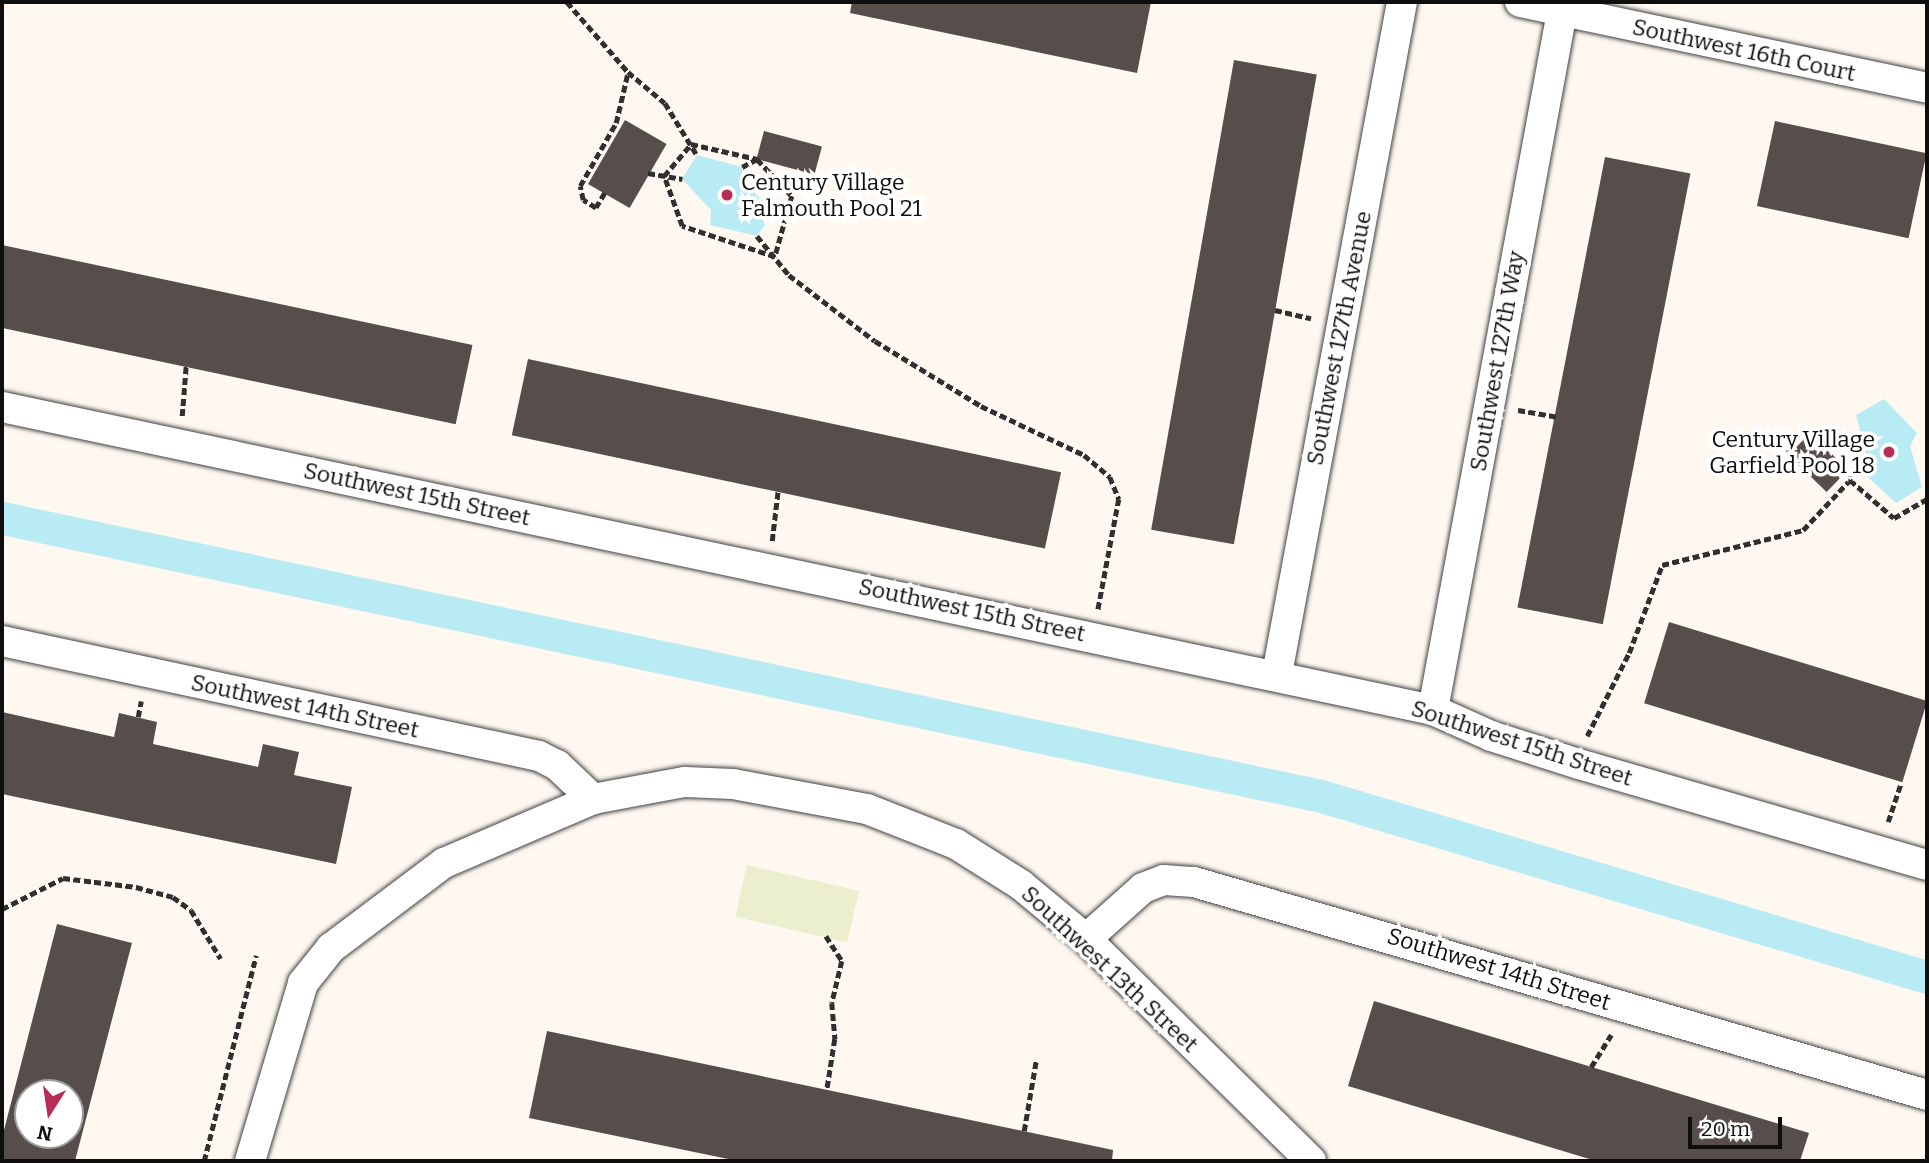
<!DOCTYPE html>
<style>
body{margin:0}
#map{position:relative;width:1929px;height:1163px;overflow:hidden;background:#fef8f1;font-family:Bitter,serif}
div>[style]{position:absolute}
.pitch>*{inset:0;background:#ebefcd;transform-origin:0 0}
.water>*{inset:0;background:#b8ebf3}
.canal>*{height:33px;margin:-16.5px;padding:0 16.5px;transform-origin:16.5px;border-radius:16.5px;background:#b8ebf3}
.building>*{inset:0;background:#574d4b;transform-origin:0 0}
.path>*{height:4.5px;margin-top:-2.25px;transform-origin:0;background:repeating-linear-gradient(90deg,#303030 0 7px,transparent 0 10.5px)}
.roads{filter:drop-shadow(0 0 2px #414141) drop-shadow(0 0 2px #414141)}
.street>*{height:30px;margin:-15px;padding:0 15px;transform-origin:15px;border-radius:15px;background:#fff}
.dots>*{width:19px;height:19px;translate:-50% -50%;box-sizing:border-box;border:4px solid #fff;border-radius:50%}
span{translate:-50% -50%;white-space:nowrap;text-align:center;line-height:1.15;-webkit-text-stroke:7px #fff;paint-order:stroke}
.street-label{font-size:23px;color:#0e0e0e}
.poi-label{font-size:23px;color:#0e0e0e}
.left{translate:0 -50%;text-align:left}
.right{translate:-100% -50%;text-align:right}
.frame{position:absolute;inset:0;border:4px solid #0e0e0e;pointer-events:none}
.north{position:absolute;left:14px;top:1079px;width:70px;height:70px;box-sizing:border-box;background:#fff;border:2px solid #9f9f9f;border-radius:50%;rotate:192deg;font-size:19px;font-weight:700;line-height:28px;text-align:center;color:#0e0e0e}
.north::after{content:'';display:block;margin:auto;width:24px;height:32px;background:#b82d55;clip-path:polygon(50% 0,100% 100%,50% 72%,0 100%)}
.scale{position:absolute;left:1688px;top:1117px;width:94px;height:32px;box-sizing:border-box;border:4px solid #0e0e0e;border-top:0;padding-left:9px;font-size:21px;line-height:24px;white-space:nowrap;color:#0e0e0e;-webkit-text-stroke:5px #fff;paint-order:stroke}
</style>
<div id="map">
<div class="pitch">
<i style="left:747px;top:865px;width:115px;height:53px;rotate:13deg"></i>
</div>
<div class="water">
<i style="clip-path:polygon(697px 155px,742px 167px,742px 180px,774px 212px,757px 236px,710px 225px,711px 210px,682px 179px)"></i>
<i style="clip-path:polygon(1884px 399px,1917px 433px,1910px 446px,1922px 487px,1896px 503px,1861px 471px,1867px 458px,1856px 415px)"></i>
</div>
<div class="canal">
<i style="left:2px;top:518px;width:1348px;rotate:11.9deg"></i>
<i style="left:1321px;top:796px;width:632px;rotate:16.63deg"></i>
</div>
<div class="building">
<i style="clip-path:polygon(852px 2px,1151px 2px,1137px 73px,850px 13px)"></i>
<i style="left:1234px;top:60px;width:84px;height:477px;rotate:10deg"></i>
<i style="left:625px;top:120px;width:48px;height:74px;rotate:30deg"></i>
<i style="left:1775px;top:121px;width:155px;height:87px;rotate:12deg"></i>
<i style="left:764px;top:131px;width:60px;height:29px;rotate:15deg"></i>
<i style="left:1605px;top:157px;width:87px;height:459px;rotate:11deg"></i>
<i style="left:2px;top:245px;width:481px;height:81px;rotate:12deg"></i>
<i style="left:528px;top:359px;width:545px;height:78px;rotate:12deg"></i>
<i style="left:1810px;top:433px;width:53px;height:31px;rotate:44deg"></i>
<i style="left:1669px;top:622px;width:270px;height:85px;rotate:17deg"></i>
<i style="clip-path:polygon(2px 712px,114px 737px,119px 713px,157px 722px,153px 744px,258px 767px,263px 744px,299px 752px,294px 775px,352px 787px,336px 864px,2px 794px)"></i>
<i style="clip-path:polygon(evenodd,57px 924px,132px 943px,75px 1161px,2px 1161px,2px 1138px,57px 924px,28px 1093px,70px 1093px,70px 1135px,28px 1135px,28px 1093px)"></i>
<i style="clip-path:polygon(1374px 1001px,1809px 1133px,1800px 1161px,1596px 1161px,1348px 1086px)"></i>
<i style="clip-path:polygon(547px 1031px,1113px 1150px,1112px 1161px,738px 1161px,529px 1118px)"></i>
</div>
<div class="path">
<i style="left:567px;top:2px;width:93px;rotate:48.9deg"></i>
<i style="left:628px;top:72px;width:48px;rotate:40deg"></i>
<i style="left:665px;top:103px;width:61px;rotate:58.4deg"></i>
<i style="left:691px;top:144px;width:68px;rotate:12.8deg"></i>
<i style="left:757px;top:159px;width:51px;rotate:46.6deg"></i>
<i style="left:792px;top:196px;width:63px;rotate:105.6deg"></i>
<i style="left:775px;top:257px;width:98px;rotate:-161.6deg"></i>
<i style="left:682px;top:226px;width:53px;rotate:-109.8deg"></i>
<i style="left:664px;top:176px;width:42px;rotate:-49.8deg"></i>
<i style="left:742px;top:167px;width:17px;rotate:-28deg"></i>
<i style="left:648px;top:173px;width:35px;rotate:10deg"></i>
<i style="left:605px;top:193px;width:17px;rotate:121deg"></i>
<i style="left:596px;top:208px;width:15px;rotate:-148deg"></i>
<i style="left:583px;top:200px;width:14px;rotate:-102deg"></i>
<i style="left:580px;top:186px;width:73px;rotate:-60.3deg"></i>
<i style="left:616px;top:123px;width:52px;rotate:-76.8deg"></i>
<i style="left:757px;top:236px;width:50px;rotate:50.6deg"></i>
<i style="left:789px;top:275px;width:108px;rotate:37.5deg"></i>
<i style="left:875px;top:341px;width:124px;rotate:31.5deg"></i>
<i style="left:981px;top:406px;width:114px;rotate:25.4deg"></i>
<i style="left:1084px;top:455px;width:34px;rotate:40deg"></i>
<i style="left:1110px;top:477px;width:24px;rotate:68deg"></i>
<i style="left:1119px;top:499px;width:113px;rotate:100.7deg"></i>
<i style="left:1275px;top:310px;width:37px;rotate:13deg"></i>
<i style="left:1518px;top:410px;width:41px;rotate:9.9deg"></i>
<i style="left:182px;top:416px;width:51px;rotate:-85.5deg"></i>
<i style="left:1848px;top:470px;width:10px;rotate:79deg"></i>
<i style="left:772px;top:541px;width:51px;rotate:-83.3deg"></i>
<i style="left:138px;top:717px;width:16px;rotate:-79deg"></i>
<i style="left:1587px;top:736px;width:93px;rotate:-63.2deg"></i>
<i style="left:1629px;top:653px;width:94px;rotate:-69.4deg"></i>
<i style="left:1662px;top:565px;width:145px;rotate:-13.9deg"></i>
<i style="left:1803px;top:530px;width:69px;rotate:-46.8deg"></i>
<i style="left:1850px;top:480px;width:58px;rotate:40.8deg"></i>
<i style="left:1894px;top:518px;width:38px;rotate:-30deg"></i>
<i style="left:1888px;top:822px;width:41px;rotate:-71.6deg"></i>
<i style="left:2px;top:909px;width:68px;rotate:-26.9deg"></i>
<i style="left:63px;top:878px;width:74px;rotate:7deg"></i>
<i style="left:136px;top:887px;width:38px;rotate:15deg"></i>
<i style="left:173px;top:897px;width:22px;rotate:36deg"></i>
<i style="left:191px;top:910px;width:57px;rotate:58.5deg"></i>
<i style="left:826px;top:936px;width:30px;rotate:57deg"></i>
<i style="left:842px;top:961px;width:43px;rotate:103.4deg"></i>
<i style="left:832px;top:1003px;width:36px;rotate:85deg"></i>
<i style="left:835px;top:1039px;width:52px;rotate:98.9deg"></i>
<i style="left:1591px;top:1067px;width:38px;rotate:-58deg"></i>
<i style="left:1024px;top:1131px;width:71px;rotate:-80.3deg"></i>
<i style="left:204px;top:1161px;width:212px;rotate:-75.8deg"></i>
</div>
<div class="roads">
<div class="street">
<i style="left:1520px;top:2px;width:416px;rotate:11.9deg"></i>
<i style="left:2px;top:407px;width:1463px;rotate:11.96deg"></i>
<i style="left:1433px;top:710px;width:64px;rotate:24.1deg"></i>
<i style="left:1491px;top:736px;width:92px;rotate:17.7deg"></i>
<i style="left:1579px;top:764px;width:362px;rotate:16.2deg"></i>
<i style="left:2px;top:641px;width:549px;rotate:12.09deg"></i>
<i style="left:539px;top:756px;width:20px;rotate:27deg"></i>
<i style="left:557px;top:765px;width:50px;rotate:43.4deg"></i>
<i style="left:1277px;top:674px;width:684px;rotate:-79.46deg"></i>
<i style="left:1433px;top:710px;width:710px;rotate:-79.53deg"></i>
<i style="left:1086px;top:939px;width:76px;rotate:-41.8deg"></i>
<i style="left:1143px;top:888px;width:22px;rotate:-21deg"></i>
<i style="left:1164px;top:880px;width:30px;rotate:4deg"></i>
<i style="left:1194px;top:882px;width:763px;rotate:16.2deg"></i>
<i style="left:250px;top:1161px;width:186px;rotate:-73.4deg"></i>
<i style="left:303px;top:983px;width:45px;rotate:-51.3deg"></i>
<i style="left:331px;top:948px;width:141px;rotate:-37deg"></i>
<i style="left:444px;top:863px;width:162px;rotate:-23.2deg"></i>
<i style="left:593px;top:799px;width:94px;rotate:-10.5deg"></i>
<i style="left:685px;top:782px;width:48px;rotate:2.4deg"></i>
<i style="left:733px;top:784px;width:136px;rotate:10.6deg"></i>
<i style="left:867px;top:809px;width:96px;rotate:21.5deg"></i>
<i style="left:956px;top:844px;width:77px;rotate:32.2deg"></i>
<i style="left:1021px;top:885px;width:85px;rotate:39.7deg"></i>
<i style="left:1086px;top:939px;width:316px;rotate:44.6deg"></i>
</div>
</div>
<div class="dots">
<i style="left:727px;top:195px;background:#b82d55"></i>
<i style="left:1889px;top:452px;background:#b82d55"></i>
</div>
<div class="street-label">
<span style="left:1744px;top:50px;rotate:12deg">Southwest 16th Court</span>
<span style="left:1339px;top:338px;rotate:-79deg">Southwest 127th Avenue</span>
<span style="left:1497px;top:361px;rotate:-80deg">Southwest 127th Way</span>
<span style="left:417px;top:494px;rotate:12deg">Southwest 15th Street</span>
<span style="left:972px;top:610px;rotate:12deg">Southwest 15th Street</span>
<span style="left:305px;top:706px;rotate:12deg">Southwest 14th Street</span>
<span style="left:1522px;top:743px;rotate:18deg">Southwest 15th Street</span>
<span style="left:1110px;top:969px;rotate:43deg">Southwest 13th Street</span>
<span style="left:1499px;top:969px;rotate:17deg">Southwest 14th Street</span>
</div>
<div class="poi-label">
<span class="left" style="left:741px;top:195px">Century Village<br>Falmouth Pool 21</span>
<span class="right" style="left:1875px;top:452px">Century Village<br>Garfield Pool 18</span>
</div>
<div class="frame"></div>
<div class="north">N</div>
<div class="scale">20 m</div>
</div>
